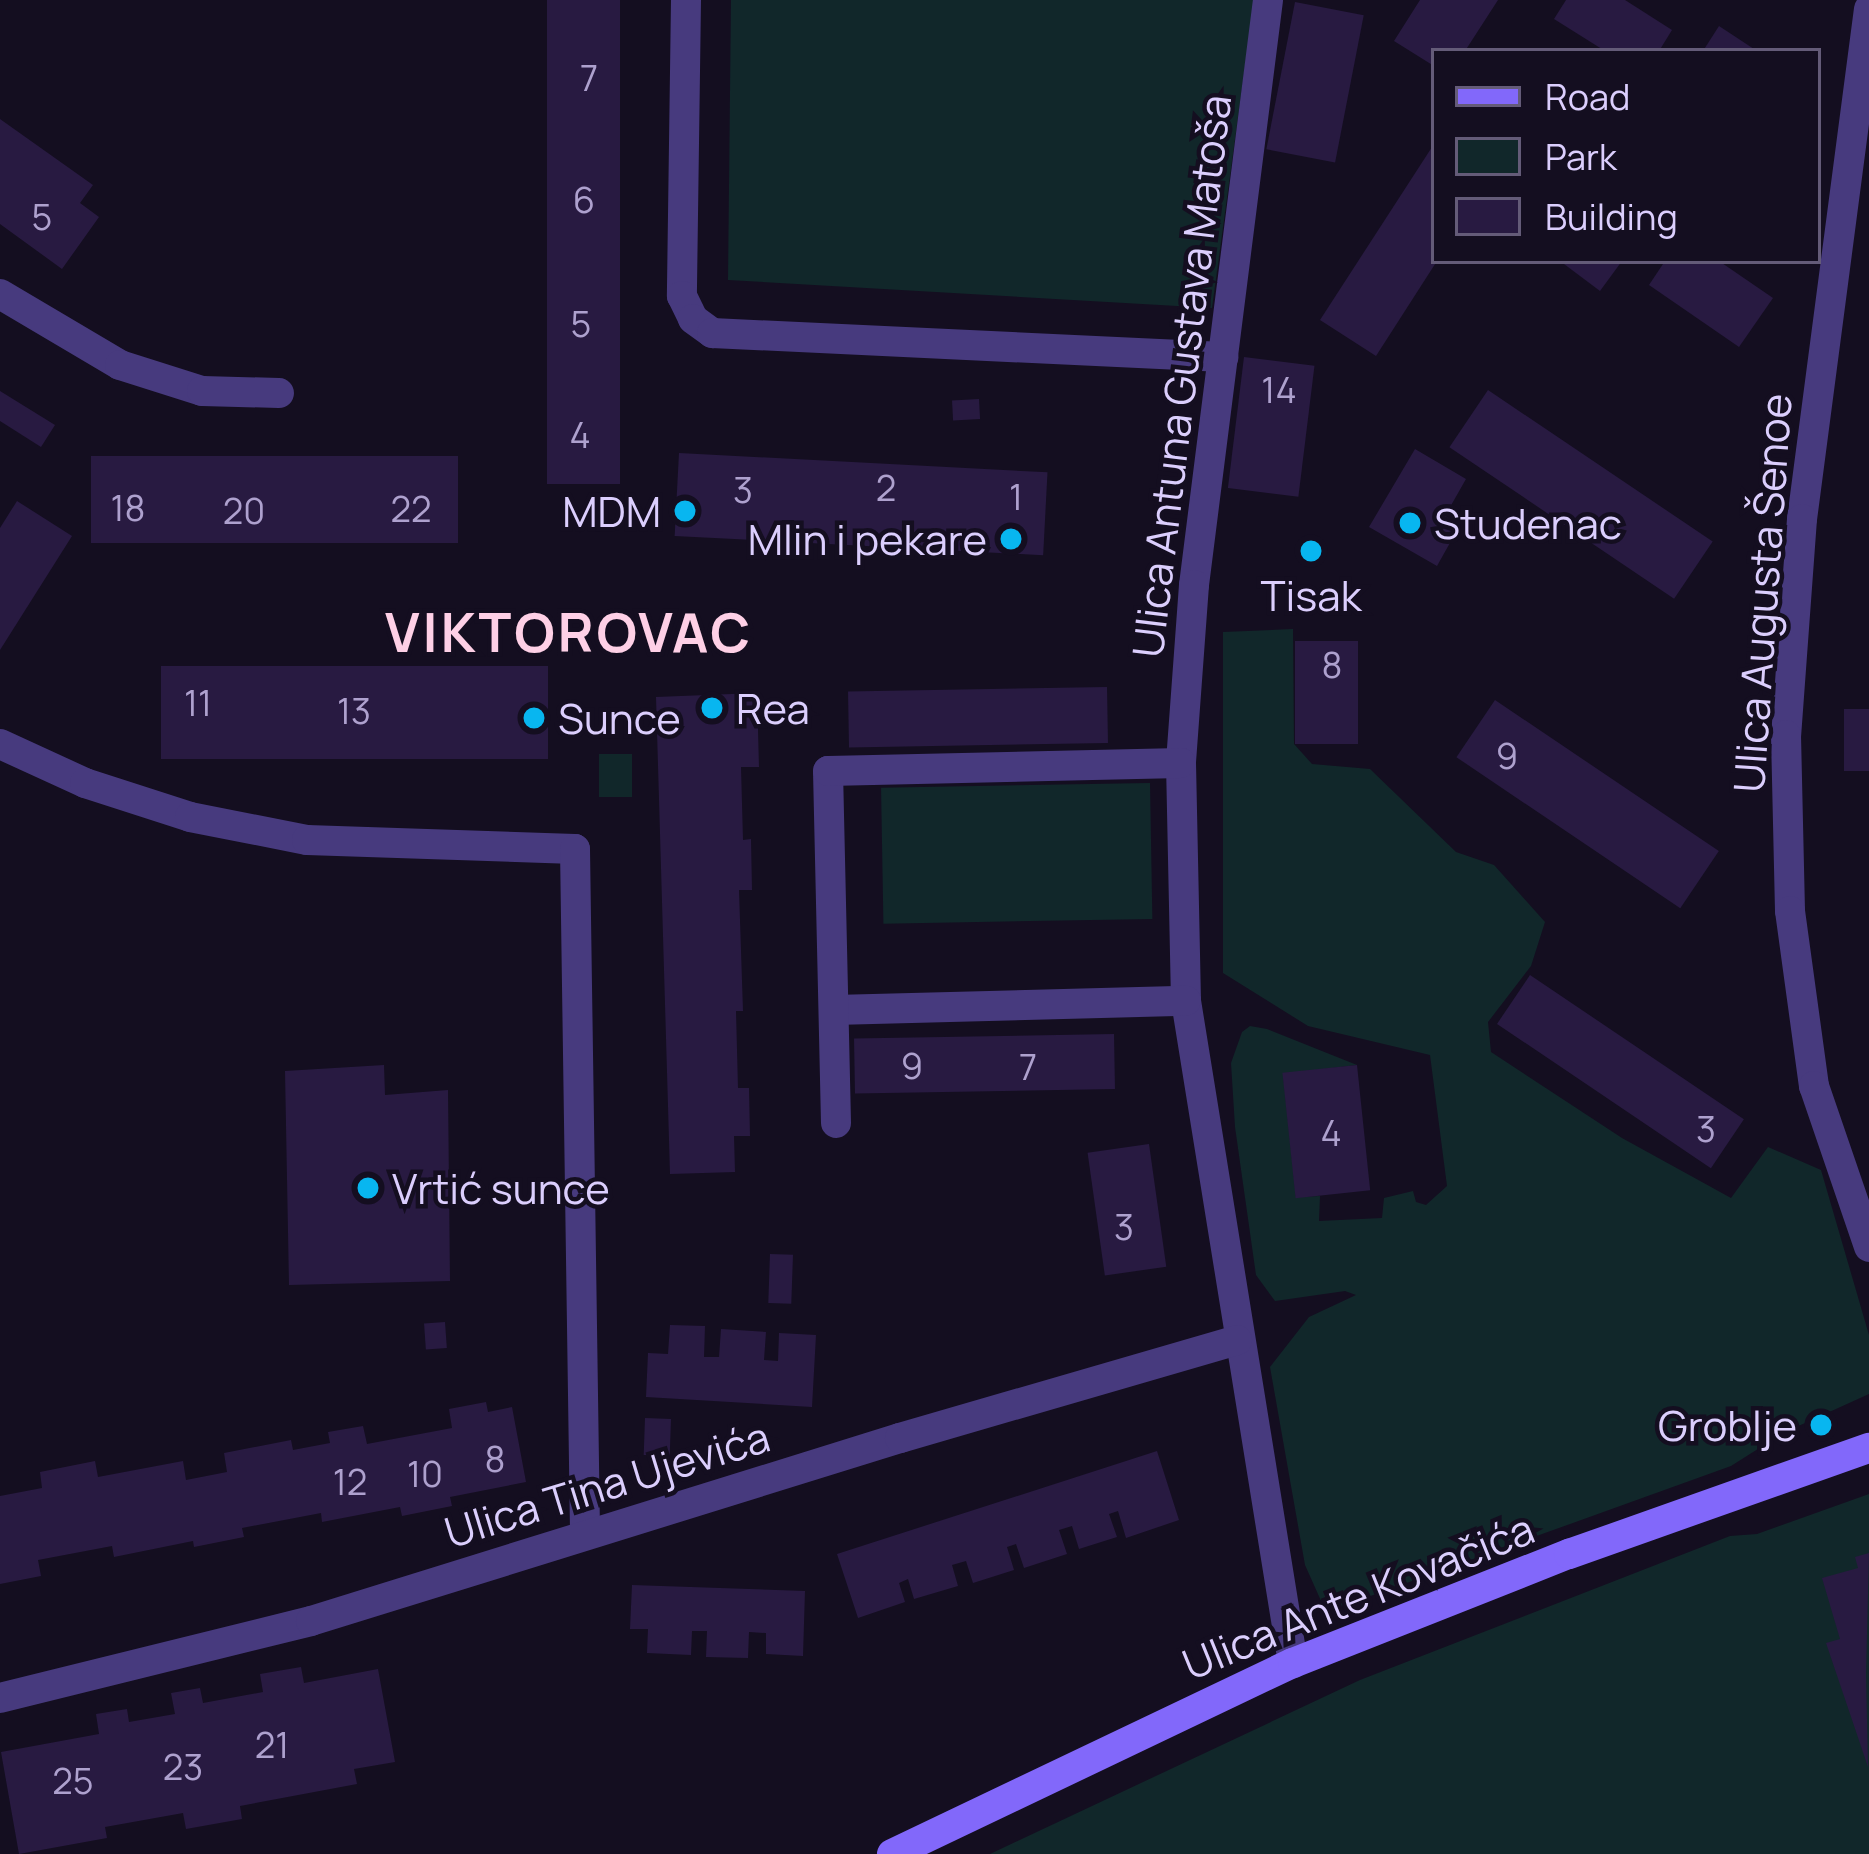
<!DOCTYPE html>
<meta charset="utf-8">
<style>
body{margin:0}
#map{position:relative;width:1869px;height:1854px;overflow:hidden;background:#140e20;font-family:Manrope,sans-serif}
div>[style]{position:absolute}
.green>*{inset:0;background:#11272a;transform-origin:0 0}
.building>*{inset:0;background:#281a41;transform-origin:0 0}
.minor>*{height:30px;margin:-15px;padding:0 15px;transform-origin:15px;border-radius:15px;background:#473a7e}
.secondary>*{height:30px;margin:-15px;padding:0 15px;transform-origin:15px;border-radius:15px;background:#8268fa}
.dots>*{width:33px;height:33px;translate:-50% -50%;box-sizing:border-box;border:6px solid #140e20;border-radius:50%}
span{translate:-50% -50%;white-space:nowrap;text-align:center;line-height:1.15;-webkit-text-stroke:9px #140e20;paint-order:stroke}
.number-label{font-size:36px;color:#aea1ce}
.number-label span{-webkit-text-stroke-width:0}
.street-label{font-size:42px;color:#dbcefd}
.poi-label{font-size:42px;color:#dbcefd}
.right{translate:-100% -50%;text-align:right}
.left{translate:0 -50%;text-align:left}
.district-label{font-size:54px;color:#fed0e6;font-weight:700;letter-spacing:3px}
.legend{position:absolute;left:1431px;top:48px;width:390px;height:216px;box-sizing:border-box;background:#140e20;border:3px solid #645b78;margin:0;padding:15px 21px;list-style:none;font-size:36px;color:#dbcefd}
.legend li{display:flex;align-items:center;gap:24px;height:60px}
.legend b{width:60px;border:3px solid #645b78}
</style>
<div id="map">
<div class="green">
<i style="clip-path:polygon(731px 0,1254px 0,1212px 308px,728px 280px)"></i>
<i style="clip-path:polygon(1293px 629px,1294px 744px,1312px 764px,1370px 769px,1456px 852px,1494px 865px,1545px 922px,1531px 966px,1488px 1022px,1491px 1052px,1622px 1138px,1731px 1198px,1768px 1147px,1821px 1170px,1869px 1335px,1869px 1394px,1783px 1433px,1731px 1466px,1326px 1612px,1305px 1565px,1270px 1367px,1309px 1317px,1356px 1295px,1345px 1291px,1275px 1301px,1256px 1275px,1235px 1127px,1231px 1063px,1242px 1032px,1250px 1026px,1267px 1029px,1357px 1065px,1283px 1074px,1296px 1197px,1320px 1196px,1319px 1221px,1382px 1218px,1384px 1198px,1413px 1191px,1416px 1202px,1426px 1205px,1447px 1186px,1430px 1055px,1308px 1026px,1223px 973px,1223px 632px)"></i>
<i style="left:599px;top:754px;width:33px;height:43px"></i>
<i style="left:1150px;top:783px;width:136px;height:269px;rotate:89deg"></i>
<i style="clip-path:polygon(1869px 1494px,1869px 1854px,990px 1854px,1360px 1680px,1730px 1536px,1757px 1534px)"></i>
</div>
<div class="building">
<i style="left:547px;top:0;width:73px;height:484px"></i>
<i style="clip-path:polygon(1420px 0,1498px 0,1465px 51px,1434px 51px,1434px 66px,1394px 41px)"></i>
<i style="clip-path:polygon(1566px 0,1625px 0,1672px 30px,1659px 51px,1605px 51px,1554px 19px)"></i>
<i style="left:1295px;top:2px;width:70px;height:150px;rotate:11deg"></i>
<i style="clip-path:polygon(1719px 26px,1757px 51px,1703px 51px)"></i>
<i style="clip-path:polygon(0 119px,93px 185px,80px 203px,99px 217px,62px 269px,0 224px)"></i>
<i style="clip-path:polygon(1434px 144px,1437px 261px,1376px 356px,1320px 320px)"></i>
<i style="clip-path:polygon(1560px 261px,1622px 261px,1600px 291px)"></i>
<i style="clip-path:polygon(1665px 261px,1719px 261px,1773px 298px,1739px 347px,1649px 285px)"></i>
<i style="left:1244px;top:357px;width:71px;height:132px;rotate:7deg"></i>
<i style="left:1488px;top:390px;width:271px;height:69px;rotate:34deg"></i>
<i style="clip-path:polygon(0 391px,55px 425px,41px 447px,0 421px)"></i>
<i style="left:979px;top:399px;width:20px;height:27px;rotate:87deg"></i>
<i style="clip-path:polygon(1415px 449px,1466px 479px,1445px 516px,1460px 525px,1437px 566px,1369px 527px)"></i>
<i style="left:679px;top:453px;width:369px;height:83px;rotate:3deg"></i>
<i style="left:91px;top:456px;width:367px;height:87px"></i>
<i style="clip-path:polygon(17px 501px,72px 536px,0 650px,0 528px)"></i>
<i style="left:1295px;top:641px;width:63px;height:103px"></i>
<i style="left:161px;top:666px;width:387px;height:93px"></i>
<i style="left:1107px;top:687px;width:56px;height:259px;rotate:89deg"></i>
<i style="clip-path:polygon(757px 693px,759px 767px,741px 767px,743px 840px,751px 839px,752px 890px,739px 890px,743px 1011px,736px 1011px,738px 1088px,749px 1088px,750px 1136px,734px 1136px,735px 1172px,670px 1174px,656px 697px)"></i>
<i style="left:1495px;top:700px;width:270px;height:69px;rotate:34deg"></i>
<i style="left:1869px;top:709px;width:62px;height:25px;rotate:90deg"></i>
<i style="left:1530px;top:975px;width:258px;height:59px;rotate:34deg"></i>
<i style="left:1114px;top:1034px;width:55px;height:260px;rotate:89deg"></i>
<i style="clip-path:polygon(384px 1065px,385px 1095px,448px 1090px,450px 1281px,289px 1285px,285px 1071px)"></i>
<i style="left:1357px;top:1065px;width:126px;height:75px;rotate:84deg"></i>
<i style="left:1149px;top:1144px;width:124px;height:62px;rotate:82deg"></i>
<i style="left:770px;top:1254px;width:23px;height:49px;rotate:2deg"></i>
<i style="left:445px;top:1322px;width:26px;height:21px;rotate:86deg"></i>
<i style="clip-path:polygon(670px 1325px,705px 1326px,704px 1357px,719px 1357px,721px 1329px,766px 1332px,764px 1360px,778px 1361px,779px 1333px,816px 1335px,812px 1407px,646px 1397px,648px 1353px,668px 1354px)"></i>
<i style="clip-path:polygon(486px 1402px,488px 1412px,512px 1407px,526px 1482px,450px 1497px,452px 1506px,402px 1516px,400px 1507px,322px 1522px,321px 1513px,242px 1528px,244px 1537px,194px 1547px,193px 1541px,114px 1557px,112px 1546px,38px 1560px,41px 1576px,0 1584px,0 1496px,42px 1488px,40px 1472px,95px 1461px,98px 1477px,183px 1461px,186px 1480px,227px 1472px,224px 1453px,291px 1440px,293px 1450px,330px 1443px,328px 1432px,363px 1426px,367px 1444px,452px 1428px,449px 1409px)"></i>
<i style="left:645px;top:1418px;width:26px;height:37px;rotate:2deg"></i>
<i style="clip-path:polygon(1157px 1451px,1179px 1520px,1126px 1538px,1118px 1511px,1109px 1514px,1117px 1537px,1079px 1549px,1072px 1526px,1059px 1530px,1067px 1554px,1024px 1568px,1016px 1544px,1007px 1547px,1014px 1570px,973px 1583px,966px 1561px,952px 1565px,958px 1586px,914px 1599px,908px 1579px,899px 1583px,905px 1602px,858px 1618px,837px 1554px)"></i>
<i style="clip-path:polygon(1869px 1553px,1866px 1674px,1868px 1767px,1826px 1643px,1840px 1639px,1822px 1578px,1858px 1568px,1855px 1557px)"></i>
<i style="clip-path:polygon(632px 1585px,805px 1591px,803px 1656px,766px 1654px,766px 1633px,749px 1632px,748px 1658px,706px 1657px,707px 1631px,692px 1631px,691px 1655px,647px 1653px,648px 1629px,630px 1629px)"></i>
<i style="clip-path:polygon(301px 1667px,304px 1683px,378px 1669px,395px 1762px,354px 1769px,357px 1784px,240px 1806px,242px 1819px,186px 1829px,183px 1813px,105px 1827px,107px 1838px,19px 1854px,1px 1752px,99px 1734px,96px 1714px,127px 1709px,129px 1722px,175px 1714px,171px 1693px,200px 1688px,203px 1703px,263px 1692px,260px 1674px)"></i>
</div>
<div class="minor">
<i style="left:686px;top:0;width:296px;rotate:90.8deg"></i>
<i style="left:682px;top:296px;width:25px;rotate:64deg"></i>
<i style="left:693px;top:319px;width:24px;rotate:36deg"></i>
<i style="left:712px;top:333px;width:512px;rotate:2.69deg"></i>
<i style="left:1268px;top:0;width:590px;rotate:97.21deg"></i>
<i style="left:1194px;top:585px;width:178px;rotate:94.2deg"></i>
<i style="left:1181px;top:763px;width:238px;rotate:88.8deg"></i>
<i style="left:1186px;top:1001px;width:671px;rotate:80.82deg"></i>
<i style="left:1869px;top:9px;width:514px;rotate:97.48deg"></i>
<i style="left:1802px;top:519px;width:217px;rotate:94.2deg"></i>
<i style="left:1786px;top:735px;width:176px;rotate:88.7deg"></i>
<i style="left:1790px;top:911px;width:177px;rotate:82.2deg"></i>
<i style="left:1814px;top:1086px;width:170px;rotate:71.1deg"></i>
<i style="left:0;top:294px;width:139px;rotate:30.6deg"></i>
<i style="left:120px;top:365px;width:86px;rotate:17.6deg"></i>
<i style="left:202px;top:391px;width:77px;rotate:1.5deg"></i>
<i style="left:0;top:744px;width:94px;rotate:24.6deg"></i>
<i style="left:85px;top:783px;width:110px;rotate:17.9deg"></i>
<i style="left:190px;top:817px;width:119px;rotate:11.1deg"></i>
<i style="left:307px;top:840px;width:268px;rotate:1.9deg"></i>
<i style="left:575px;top:849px;width:684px;rotate:89.16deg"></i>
<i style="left:834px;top:1010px;width:352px;rotate:-1.5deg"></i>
<i style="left:836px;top:1123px;width:352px;rotate:-91.3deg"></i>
<i style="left:828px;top:771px;width:353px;rotate:-1.3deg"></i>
<i style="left:0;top:1698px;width:320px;rotate:-13.9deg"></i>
<i style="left:311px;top:1621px;width:617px;rotate:-17.26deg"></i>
<i style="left:900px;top:1438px;width:351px;rotate:-16.2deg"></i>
</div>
<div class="secondary">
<i style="left:892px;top:1854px;width:444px;rotate:-25.5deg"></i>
<i style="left:1293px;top:1663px;width:297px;rotate:-21.6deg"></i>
<i style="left:1569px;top:1554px;width:318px;rotate:-19.5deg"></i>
</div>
<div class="dots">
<i style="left:685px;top:511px;background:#08b6f0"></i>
<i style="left:1410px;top:523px;background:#08b6f0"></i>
<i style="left:1011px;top:539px;background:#08b6f0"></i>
<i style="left:1311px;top:551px;background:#08b6f0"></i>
<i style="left:712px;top:708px;background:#08b6f0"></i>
<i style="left:534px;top:718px;background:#08b6f0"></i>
<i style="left:368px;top:1188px;background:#08b6f0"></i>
<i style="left:1821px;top:1425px;background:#08b6f0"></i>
</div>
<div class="number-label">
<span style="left:589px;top:78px">7</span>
<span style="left:584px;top:200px">6</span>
<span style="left:42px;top:217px">5</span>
<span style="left:581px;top:324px">5</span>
<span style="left:1279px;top:390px">14</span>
<span style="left:580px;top:435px">4</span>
<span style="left:886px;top:488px">2</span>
<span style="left:743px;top:490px">3</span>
<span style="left:1016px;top:497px">1</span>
<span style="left:128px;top:508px">18</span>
<span style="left:411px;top:509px">22</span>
<span style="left:244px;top:511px">20</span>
<span style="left:1332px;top:665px">8</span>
<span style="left:198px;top:703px">11</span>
<span style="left:354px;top:711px">13</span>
<span style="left:1507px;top:756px">9</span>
<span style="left:912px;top:1066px">9</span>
<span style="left:1028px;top:1067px">7</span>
<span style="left:1706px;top:1129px">3</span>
<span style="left:1331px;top:1133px">4</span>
<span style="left:1124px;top:1227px">3</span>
<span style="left:495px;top:1459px">8</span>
<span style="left:425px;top:1474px">10</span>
<span style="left:350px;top:1482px">12</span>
<span style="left:272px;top:1745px">21</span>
<span style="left:183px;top:1767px">23</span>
<span style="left:73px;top:1781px">25</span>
</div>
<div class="street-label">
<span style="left:1181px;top:376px;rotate:-83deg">Ulica Antuna Gustava Matoša</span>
<span style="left:1762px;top:593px;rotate:-86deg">Ulica Augusta Šenoe</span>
<span style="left:607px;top:1484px;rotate:-17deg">Ulica Tina Ujevića</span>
<span style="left:1358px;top:1596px;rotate:-22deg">Ulica Ante Kovačića</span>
</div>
<div class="poi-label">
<span class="right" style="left:661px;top:511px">MDM</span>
<span class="left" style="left:1434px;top:523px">Studenac</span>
<span class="right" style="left:987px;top:539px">Mlin i pekare</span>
<span style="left:1311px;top:595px">Tisak</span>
<span class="left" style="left:736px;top:708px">Rea</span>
<span class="left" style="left:558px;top:718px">Sunce</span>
<span class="left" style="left:392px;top:1188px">Vrtić sunce</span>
<span class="right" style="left:1797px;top:1425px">Groblje</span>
</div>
<div class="district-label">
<span style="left:569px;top:631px">VIKTOROVAC</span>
</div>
<ul class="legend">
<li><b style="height:15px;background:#8268fa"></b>Road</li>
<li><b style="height:33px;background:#11272a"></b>Park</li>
<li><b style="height:33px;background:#281a41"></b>Building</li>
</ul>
</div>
